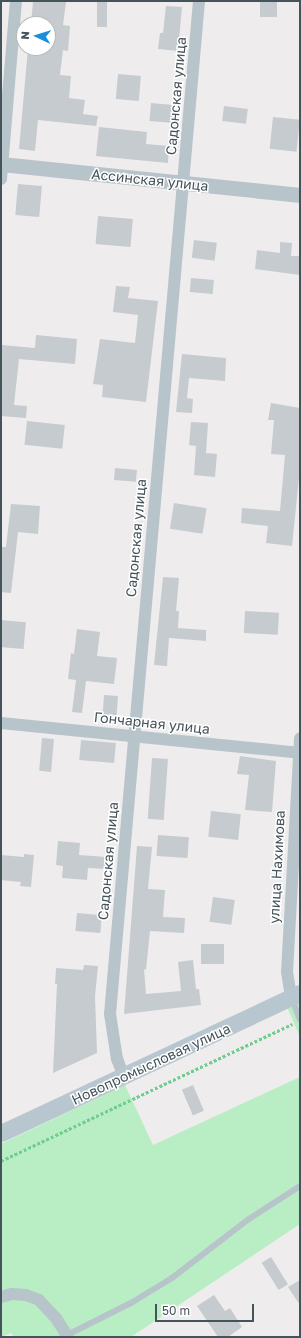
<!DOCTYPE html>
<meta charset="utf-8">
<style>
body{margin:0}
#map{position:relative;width:301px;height:1338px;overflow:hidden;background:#efeced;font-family:"Golos Text",sans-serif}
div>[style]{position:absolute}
.green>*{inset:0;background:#b9eec5}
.building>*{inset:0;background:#c6cbcf;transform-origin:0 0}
.path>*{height:2.5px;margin-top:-1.25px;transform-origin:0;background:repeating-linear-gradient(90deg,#71cc91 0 3px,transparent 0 5px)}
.service>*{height:6px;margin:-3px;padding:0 3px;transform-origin:3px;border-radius:3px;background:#b7c4ca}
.minor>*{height:12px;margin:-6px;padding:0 6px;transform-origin:6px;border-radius:6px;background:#b7c4ca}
.tertiary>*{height:15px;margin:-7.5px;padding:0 7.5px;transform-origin:7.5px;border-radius:7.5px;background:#b7c4ca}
.secondary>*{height:17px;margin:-8.5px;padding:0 8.5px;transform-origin:8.5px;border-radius:8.5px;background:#b8c7cf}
span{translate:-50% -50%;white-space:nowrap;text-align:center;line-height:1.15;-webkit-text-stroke:3px #fff;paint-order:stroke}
.street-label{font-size:14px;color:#45535a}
.frame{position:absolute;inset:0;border:2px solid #45535a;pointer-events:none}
.north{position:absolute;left:16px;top:16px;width:40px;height:40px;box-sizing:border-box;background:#fff;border:1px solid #b5babd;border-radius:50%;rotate:274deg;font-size:11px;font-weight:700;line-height:16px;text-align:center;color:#45535a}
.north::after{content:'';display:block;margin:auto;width:14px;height:18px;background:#188edd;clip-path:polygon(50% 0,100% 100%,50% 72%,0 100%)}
.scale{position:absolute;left:155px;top:1304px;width:99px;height:18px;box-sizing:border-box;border:2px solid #45535a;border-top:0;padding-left:5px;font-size:12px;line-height:14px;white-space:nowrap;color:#45535a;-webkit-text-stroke:3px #fff;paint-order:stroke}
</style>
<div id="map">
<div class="green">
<i style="clip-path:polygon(300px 1001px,300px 1037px,287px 1007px)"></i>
<i style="clip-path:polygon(300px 1077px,300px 1224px,131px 1337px,14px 1337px,11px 1333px,1px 1337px,1px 1144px,125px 1085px,153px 1145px)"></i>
</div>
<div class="building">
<i style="clip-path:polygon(33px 1px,66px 2px,63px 25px,70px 26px,68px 51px,63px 50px,60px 75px,71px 76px,69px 98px,85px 100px,83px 114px,98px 116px,96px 126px,38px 120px,35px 151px,19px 149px,28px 48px,48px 48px,48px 24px,31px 24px)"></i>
<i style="left:97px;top:1px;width:10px;height:26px"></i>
<i style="left:260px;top:1px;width:17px;height:16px"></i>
<i style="clip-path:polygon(166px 6px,182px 7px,178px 51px,158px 49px,160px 33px,163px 33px)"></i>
<i style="left:118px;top:74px;width:23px;height:25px;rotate:5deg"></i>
<i style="left:151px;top:103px;width:22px;height:18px;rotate:5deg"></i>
<i style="left:224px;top:106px;width:24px;height:15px;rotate:7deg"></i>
<i style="left:273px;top:117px;width:27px;height:32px;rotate:6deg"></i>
<i style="clip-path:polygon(99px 127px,147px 132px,146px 144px,169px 146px,168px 163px,96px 156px)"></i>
<i style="left:18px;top:184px;width:24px;height:31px;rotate:5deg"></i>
<i style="left:98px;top:216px;width:35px;height:28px;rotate:5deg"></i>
<i style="left:194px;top:240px;width:23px;height:18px;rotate:7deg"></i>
<i style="clip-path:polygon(280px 242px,292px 243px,291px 256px,300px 256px,300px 275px,255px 269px,257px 250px,280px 253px)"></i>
<i style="left:191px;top:278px;width:23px;height:14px;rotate:5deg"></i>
<i style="clip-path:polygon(116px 286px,130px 287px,128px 298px,158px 301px,146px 402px,102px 397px,103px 385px,93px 384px,100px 339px,135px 343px,138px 315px,113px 312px)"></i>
<i style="clip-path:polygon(36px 335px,77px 339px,75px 364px,19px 359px,14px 405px,27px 406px,26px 418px,1px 416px,2px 345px,35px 348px)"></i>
<i style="clip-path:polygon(182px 354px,226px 358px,225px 381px,189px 378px,187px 398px,193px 399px,192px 413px,176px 412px)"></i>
<i style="clip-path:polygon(271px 403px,300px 408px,299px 466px,300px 468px,292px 546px,266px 543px,268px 526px,241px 523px,242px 508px,280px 511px,285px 455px,271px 454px,274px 420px,268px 420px)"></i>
<i style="left:27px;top:421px;width:38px;height:24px;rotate:6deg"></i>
<i style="clip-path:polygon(191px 422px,208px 423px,206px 453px,217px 454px,215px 477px,194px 475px,196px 446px,189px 445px)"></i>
<i style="left:115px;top:468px;width:22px;height:12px;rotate:5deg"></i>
<i style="left:174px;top:503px;width:33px;height:26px;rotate:9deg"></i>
<i style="clip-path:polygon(11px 504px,40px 506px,38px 534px,18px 532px,11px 593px,1px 592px,1px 547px,6px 547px)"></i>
<i style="clip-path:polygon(163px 577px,179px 578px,176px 611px,179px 611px,178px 628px,206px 630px,206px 641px,169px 638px,167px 666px,154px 665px)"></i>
<i style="left:245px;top:611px;width:34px;height:22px;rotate:3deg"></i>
<i style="left:1px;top:620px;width:25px;height:27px;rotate:5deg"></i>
<i style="clip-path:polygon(77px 629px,100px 632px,97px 656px,117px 658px,114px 684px,86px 681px,82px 713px,72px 712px,76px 680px,68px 679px,71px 653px,74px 654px)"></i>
<i style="left:104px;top:695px;width:14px;height:20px;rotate:4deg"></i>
<i style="left:42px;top:738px;width:12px;height:33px;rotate:5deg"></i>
<i style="left:81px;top:740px;width:35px;height:20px;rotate:5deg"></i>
<i style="clip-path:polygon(240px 756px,276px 761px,272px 812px,245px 810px,249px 775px,237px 774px)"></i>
<i style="left:152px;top:758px;width:16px;height:61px;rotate:4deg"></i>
<i style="left:211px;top:811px;width:30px;height:26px;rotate:6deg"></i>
<i style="left:158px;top:835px;width:31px;height:21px;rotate:4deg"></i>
<i style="clip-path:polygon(58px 841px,80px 843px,79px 855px,106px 857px,106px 869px,88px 868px,87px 880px,62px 878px,63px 866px,56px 865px)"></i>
<i style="clip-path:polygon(137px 846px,152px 847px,148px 889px,165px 890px,163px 917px,185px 918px,184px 933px,150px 931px,146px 970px,144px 969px,146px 994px,181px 991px,178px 962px,193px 960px,196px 989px,199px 989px,201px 1005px,124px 1014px)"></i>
<i style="clip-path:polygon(24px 854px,34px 855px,31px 887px,20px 886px,21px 882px,1px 880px,1px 855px,24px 857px)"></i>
<i style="left:213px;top:897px;width:22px;height:25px;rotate:8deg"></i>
<i style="left:77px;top:913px;width:25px;height:18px;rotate:5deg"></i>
<i style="left:201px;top:944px;width:23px;height:20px"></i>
<i style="clip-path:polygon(84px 965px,98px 966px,95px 996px,97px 1053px,53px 1073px,57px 984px,55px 984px,56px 968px,83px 970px)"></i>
<i style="left:193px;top:1085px;width:28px;height:12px;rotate:67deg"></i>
<i style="left:271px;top:1257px;width:32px;height:11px;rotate:58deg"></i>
<i style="clip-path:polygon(300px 1280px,300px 1305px,288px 1287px)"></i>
<i style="clip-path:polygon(214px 1295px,225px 1311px,230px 1308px,242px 1327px,228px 1337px,218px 1337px,197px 1306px)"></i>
</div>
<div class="path">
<i style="left:1px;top:1161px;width:322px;rotate:-25.2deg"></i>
</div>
<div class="service">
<i style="left:292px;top:999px;width:22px;rotate:69deg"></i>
<i style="left:67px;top:1335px;width:72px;rotate:-26.6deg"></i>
<i style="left:131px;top:1303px;width:48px;rotate:-31.4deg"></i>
<i style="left:172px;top:1278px;width:97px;rotate:-37.5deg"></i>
<i style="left:249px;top:1219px;width:61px;rotate:-32.9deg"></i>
</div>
<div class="minor">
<i style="left:1px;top:179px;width:179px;rotate:-85.2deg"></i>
<i style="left:1px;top:723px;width:301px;rotate:5.7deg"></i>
<i style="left:291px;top:997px;width:25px;rotate:-99deg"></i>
<i style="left:287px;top:972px;width:234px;rotate:-86.8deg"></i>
<i style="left:124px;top:1077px;width:19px;rotate:-111deg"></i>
<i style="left:117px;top:1059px;width:46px;rotate:-98.8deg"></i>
<i style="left:110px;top:1014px;width:1017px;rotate:-84.98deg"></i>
<i style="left:1px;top:1297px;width:11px;rotate:-15deg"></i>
<i style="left:12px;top:1294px;width:14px;rotate:4deg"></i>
<i style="left:26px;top:1295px;width:14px;rotate:21deg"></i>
<i style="left:39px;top:1300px;width:25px;rotate:47deg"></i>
<i style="left:56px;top:1318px;width:22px;rotate:58deg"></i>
</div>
<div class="tertiary">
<i style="left:1px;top:164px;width:301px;rotate:5.9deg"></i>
</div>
<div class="secondary">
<i style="left:1px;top:1133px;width:330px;rotate:-25.1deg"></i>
</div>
<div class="street-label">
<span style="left:176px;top:96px;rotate:-85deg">Садонская улица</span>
<span style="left:150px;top:180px;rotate:6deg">Ассинская улица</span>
<span style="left:136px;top:538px;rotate:-85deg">Садонская улица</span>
<span style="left:152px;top:723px;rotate:6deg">Гончарная улица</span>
<span style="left:108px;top:861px;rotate:-85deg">Садонская улица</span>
<span style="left:277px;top:867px;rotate:-87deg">улица Нахимова</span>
<span style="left:151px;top:1064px;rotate:-25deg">Новопромысловая улица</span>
</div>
<div class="frame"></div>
<div class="north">N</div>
<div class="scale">50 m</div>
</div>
